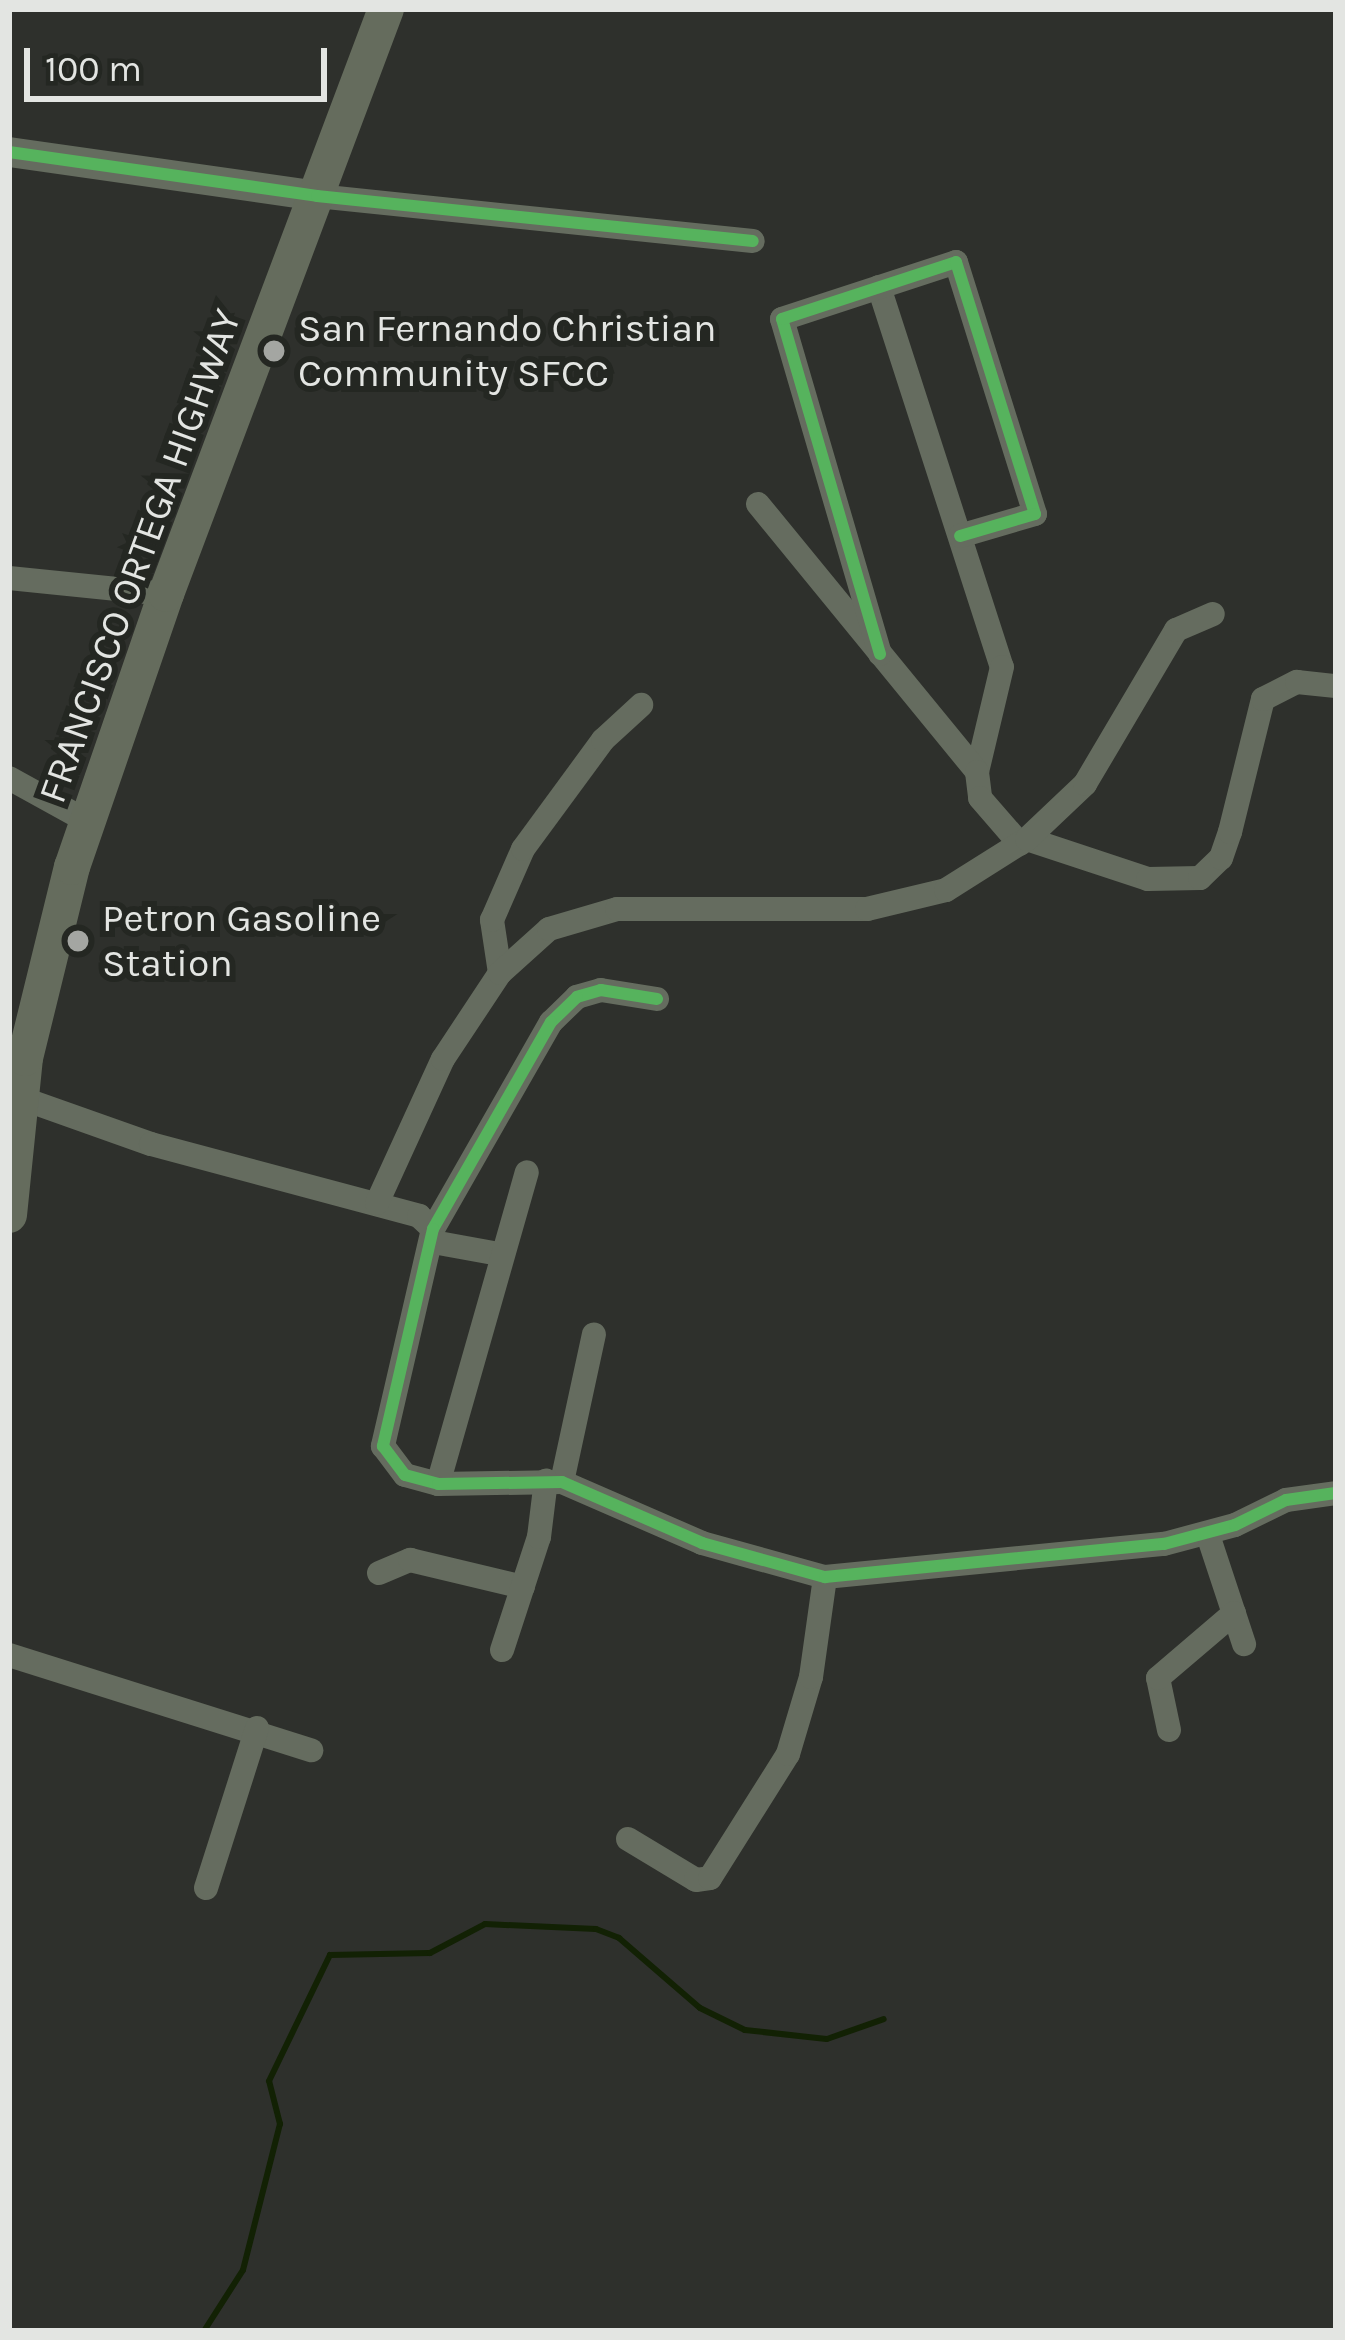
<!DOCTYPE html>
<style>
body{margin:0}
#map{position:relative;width:1345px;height:2340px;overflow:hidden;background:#2e302c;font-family:Karla,sans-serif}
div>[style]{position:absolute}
.stream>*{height:6px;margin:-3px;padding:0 3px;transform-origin:3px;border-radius:3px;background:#122104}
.minor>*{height:24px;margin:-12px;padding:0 12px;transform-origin:12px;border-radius:12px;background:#656c5f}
.tertiary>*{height:30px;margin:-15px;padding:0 15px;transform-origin:15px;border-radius:15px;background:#656c5f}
.primary>*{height:36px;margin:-18px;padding:0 18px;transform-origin:18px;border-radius:18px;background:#656c5d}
.cycleway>*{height:12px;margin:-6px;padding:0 6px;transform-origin:6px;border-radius:6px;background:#56b35d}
.dots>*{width:33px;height:33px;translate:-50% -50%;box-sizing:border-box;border:6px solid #242722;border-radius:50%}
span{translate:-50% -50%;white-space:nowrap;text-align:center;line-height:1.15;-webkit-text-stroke:12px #242722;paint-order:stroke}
.poi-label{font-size:39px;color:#e3e5e2}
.left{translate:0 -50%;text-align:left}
.street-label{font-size:39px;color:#e3e5e2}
.frame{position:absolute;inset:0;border:12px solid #e3e5e2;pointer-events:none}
.scale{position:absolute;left:24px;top:48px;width:303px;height:54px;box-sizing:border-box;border:6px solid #e3e5e2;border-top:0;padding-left:15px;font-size:36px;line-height:42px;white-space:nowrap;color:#e3e5e2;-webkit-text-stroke:9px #242722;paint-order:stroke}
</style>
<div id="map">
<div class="stream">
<i style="left:204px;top:2331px;width:72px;rotate:-57.4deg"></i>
<i style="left:243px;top:2270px;width:151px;rotate:-75.8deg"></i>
<i style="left:280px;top:2124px;width:44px;rotate:-104.3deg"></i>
<i style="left:269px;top:2081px;width:140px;rotate:-64.2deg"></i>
<i style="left:330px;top:1955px;width:100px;rotate:-1.1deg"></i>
<i style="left:430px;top:1953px;width:62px;rotate:-27.8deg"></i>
<i style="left:485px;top:1924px;width:111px;rotate:2.6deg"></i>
<i style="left:596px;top:1929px;width:25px;rotate:21deg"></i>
<i style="left:619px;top:1938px;width:107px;rotate:40.8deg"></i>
<i style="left:700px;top:2008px;width:50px;rotate:26.1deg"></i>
<i style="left:745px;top:2030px;width:82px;rotate:6.3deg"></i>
<i style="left:827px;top:2039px;width:60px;rotate:-19.3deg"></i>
</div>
<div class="minor">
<i style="left:317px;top:196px;width:438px;rotate:5.9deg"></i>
<i style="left:879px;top:287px;width:399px;rotate:72.1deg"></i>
<i style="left:1002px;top:667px;width:108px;rotate:103.4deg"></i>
<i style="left:758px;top:504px;width:346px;rotate:50.7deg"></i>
<i style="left:977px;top:772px;width:26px;rotate:83deg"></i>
<i style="left:980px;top:798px;width:61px;rotate:49deg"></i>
<i style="left:9px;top:578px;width:158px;rotate:5.8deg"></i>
<i style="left:880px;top:654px;width:349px;rotate:-106.3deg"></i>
<i style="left:782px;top:319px;width:183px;rotate:-18.1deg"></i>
<i style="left:956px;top:262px;width:264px;rotate:72.6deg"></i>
<i style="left:1035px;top:514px;width:78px;rotate:163.7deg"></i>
<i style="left:9px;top:778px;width:89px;rotate:28.9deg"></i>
<i style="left:1027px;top:839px;width:127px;rotate:18.3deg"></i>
<i style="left:1148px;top:879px;width:52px;rotate:-1.1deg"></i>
<i style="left:1200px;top:878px;width:29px;rotate:-44deg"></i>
<i style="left:1221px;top:858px;width:28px;rotate:-71deg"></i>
<i style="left:1230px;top:832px;width:137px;rotate:-76.1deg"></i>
<i style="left:1263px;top:699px;width:38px;rotate:-27deg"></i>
<i style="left:1297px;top:682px;width:39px;rotate:6deg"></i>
<i style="left:500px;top:973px;width:54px;rotate:-98.6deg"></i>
<i style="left:492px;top:920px;width:77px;rotate:-66.4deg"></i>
<i style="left:523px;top:849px;width:135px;rotate:-53.7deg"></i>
<i style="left:603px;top:740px;width:52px;rotate:-42.6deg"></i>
<i style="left:657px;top:999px;width:57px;rotate:-170.9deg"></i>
<i style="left:601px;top:990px;width:25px;rotate:164deg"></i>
<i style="left:577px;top:997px;width:36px;rotate:136deg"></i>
<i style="left:551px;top:1022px;width:238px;rotate:119.7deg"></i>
<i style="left:433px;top:1229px;width:223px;rotate:103deg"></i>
<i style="left:383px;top:1446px;width:36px;rotate:53deg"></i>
<i style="left:405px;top:1475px;width:34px;rotate:15deg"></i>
<i style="left:438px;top:1484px;width:124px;rotate:-0.9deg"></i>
<i style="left:562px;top:1482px;width:153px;rotate:23.5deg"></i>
<i style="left:702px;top:1543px;width:128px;rotate:15.5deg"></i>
<i style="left:825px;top:1577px;width:341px;rotate:-5.6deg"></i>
<i style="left:1164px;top:1544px;width:73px;rotate:-15deg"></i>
<i style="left:1235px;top:1525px;width:57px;rotate:-26.1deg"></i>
<i style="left:1286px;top:1500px;width:50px;rotate:-8deg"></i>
<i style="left:21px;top:1098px;width:138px;rotate:19.5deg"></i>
<i style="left:151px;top:1144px;width:278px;rotate:15deg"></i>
<i style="left:419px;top:1216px;width:19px;rotate:43deg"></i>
<i style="left:377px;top:1203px;width:158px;rotate:-65.4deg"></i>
<i style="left:443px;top:1059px;width:103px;rotate:-56.5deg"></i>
<i style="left:500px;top:973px;width:66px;rotate:-41.9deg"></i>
<i style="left:549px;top:929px;width:71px;rotate:-16.4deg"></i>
<i style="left:617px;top:909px;width:250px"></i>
<i style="left:867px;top:909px;width:81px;rotate:-13.5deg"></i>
<i style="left:946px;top:890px;width:96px;rotate:-32.2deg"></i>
<i style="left:1027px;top:839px;width:80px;rotate:-43.5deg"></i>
<i style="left:1085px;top:784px;width:179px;rotate:-59.4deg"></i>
<i style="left:1176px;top:630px;width:40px;rotate:-23.4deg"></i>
<i style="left:433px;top:1242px;width:67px;rotate:10.3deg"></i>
<i style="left:562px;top:1482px;width:151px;rotate:-77.8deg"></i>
<i style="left:438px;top:1484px;width:324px;rotate:-74.1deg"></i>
<i style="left:1208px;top:1535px;width:115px;rotate:71.7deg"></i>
<i style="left:379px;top:1573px;width:34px;rotate:-23deg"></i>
<i style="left:410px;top:1560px;width:116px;rotate:13.4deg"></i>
<i style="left:502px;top:1650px;width:119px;rotate:-71.9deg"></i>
<i style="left:539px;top:1537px;width:57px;rotate:-83deg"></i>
<i style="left:9px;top:1655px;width:317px;rotate:17.5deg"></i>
<i style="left:1169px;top:1730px;width:53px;rotate:-101.9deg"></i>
<i style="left:1158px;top:1678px;width:100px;rotate:-40.5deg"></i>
<i style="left:628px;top:1839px;width:79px;rotate:31.1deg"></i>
<i style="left:696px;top:1880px;width:14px;rotate:-8deg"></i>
<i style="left:710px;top:1878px;width:146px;rotate:-57.8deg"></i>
<i style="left:788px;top:1754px;width:80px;rotate:-73.4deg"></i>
<i style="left:811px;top:1677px;width:101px;rotate:-82deg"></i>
<i style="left:206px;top:1888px;width:168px;rotate:-72.3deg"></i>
</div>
<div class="tertiary">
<i style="left:9px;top:152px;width:311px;rotate:8.1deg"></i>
</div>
<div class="primary">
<i style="left:9px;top:1215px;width:158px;rotate:-84.2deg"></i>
<i style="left:25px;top:1058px;width:197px;rotate:-76.2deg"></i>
<i style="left:72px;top:867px;width:289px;rotate:-71deg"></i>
<i style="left:166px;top:594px;width:625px;rotate:-69.39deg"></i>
</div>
<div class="cycleway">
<i style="left:9px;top:152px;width:311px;rotate:8.1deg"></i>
<i style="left:317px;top:196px;width:438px;rotate:5.9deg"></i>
<i style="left:880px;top:654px;width:349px;rotate:-106.3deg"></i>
<i style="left:782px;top:319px;width:183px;rotate:-18.1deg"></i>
<i style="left:956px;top:262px;width:264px;rotate:72.6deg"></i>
<i style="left:1035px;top:514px;width:78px;rotate:163.7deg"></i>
<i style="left:657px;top:999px;width:57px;rotate:-170.9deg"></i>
<i style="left:601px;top:990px;width:25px;rotate:164deg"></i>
<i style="left:577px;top:997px;width:36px;rotate:136deg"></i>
<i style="left:551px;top:1022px;width:238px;rotate:119.7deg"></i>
<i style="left:433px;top:1229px;width:223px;rotate:103deg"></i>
<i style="left:383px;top:1446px;width:36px;rotate:53deg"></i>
<i style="left:405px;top:1475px;width:34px;rotate:15deg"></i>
<i style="left:438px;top:1484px;width:124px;rotate:-0.9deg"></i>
<i style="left:562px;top:1482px;width:153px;rotate:23.5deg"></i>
<i style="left:702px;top:1543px;width:128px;rotate:15.5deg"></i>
<i style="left:825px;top:1577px;width:341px;rotate:-5.6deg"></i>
<i style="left:1164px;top:1544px;width:73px;rotate:-15deg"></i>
<i style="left:1235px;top:1525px;width:57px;rotate:-26.1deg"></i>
<i style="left:1286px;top:1500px;width:50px;rotate:-8deg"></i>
</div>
<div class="dots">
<i style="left:274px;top:351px;background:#a4a6a2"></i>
<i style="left:78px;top:941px;background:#a4a6a2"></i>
</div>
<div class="poi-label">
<span class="left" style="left:298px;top:351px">San Fernando Christian<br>Community SFCC</span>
<span class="left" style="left:102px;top:941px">Petron Gasoline<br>Station</span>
</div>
<div class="street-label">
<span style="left:140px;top:556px;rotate:-70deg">FRANCISCO ORTEGA HIGHWAY</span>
</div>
<div class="frame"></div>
<div class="scale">100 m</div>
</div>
